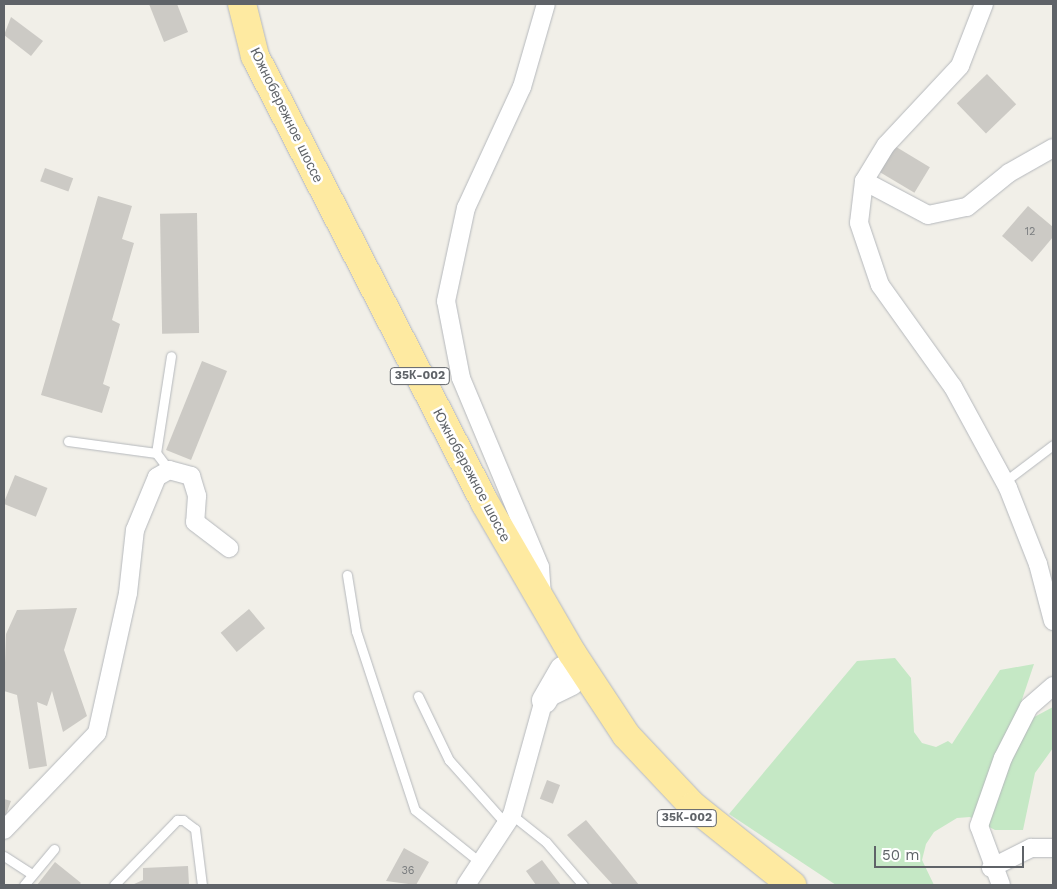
<!DOCTYPE html>
<meta charset="utf-8">
<style>
body{margin:0}
#map{position:relative;width:1057px;height:889px;overflow:hidden;background:#f1efe8;font-family:"Work Sans",sans-serif}
div>[style]{position:absolute}
.green>*{inset:0;background:#c5e8c5}
.building>*{inset:0;background:#cccac5;transform-origin:0 0}
.roads{filter:drop-shadow(0 0 1px #b5b8bc) drop-shadow(0 0 1px #b5b8bc)}
.service>*{height:9px;margin:-4.5px;padding:0 4.5px;transform-origin:4.5px;border-radius:4.5px;background:#fff}
.minor>*{height:18px;margin:-9px;padding:0 9px;transform-origin:9px;border-radius:9px;background:#fff}
.secondary>*{height:25px;margin:-12.5px;padding:0 12.5px;transform-origin:12.5px;border-radius:12.5px;background:#fff}
.trunk>*{height:28px;margin:-14px;padding:0 14px;transform-origin:14px;border-radius:14px;background:#feeaa1}
span{translate:-50% -50%;white-space:nowrap;text-align:center;line-height:1.15;-webkit-text-stroke:5px #fff;paint-order:stroke}
.number-label{font-size:11px;color:#7a7d7f}
.number-label span{-webkit-text-stroke-width:0}
.shield-label span{padding:1px 4px;background:#fff;border:1px solid;border-radius:4px;-webkit-text-stroke-width:0}
.shield-label{font-size:12px;color:#5f6368;font-weight:700}
.street-label{font-size:14px;color:#5f6368}
.frame{position:absolute;inset:0;border:5px solid #5f6368;pointer-events:none}
.scale{position:absolute;left:874px;top:846px;width:150px;height:22px;box-sizing:border-box;border:2px solid #5f6368;border-top:0;padding-left:6px;font-size:15px;line-height:18px;white-space:nowrap;color:#5f6368;-webkit-text-stroke:4px #fff;paint-order:stroke}
</style>
<div id="map">
<div class="green">
<i style="clip-path:polygon(895px 658px,911px 678px,914px 732px,922px 743px,936px 747px,948px 741px,952px 744px,1000px 670px,1034px 664px,1012px 729px,1053px 707px,1053px 748px,1035px 773px,1023px 830px,995px 830px,970px 817px,957px 818px,934px 832px,926px 844px,922px 860px,934px 885px,836px 885px,729px 814px,857px 661px)"></i>
</div>
<div class="building">
<i style="clip-path:polygon(149px 4px,177px 4px,188px 32px,164px 42px)"></i>
<i style="clip-path:polygon(11px 17px,43px 41px,31px 56px,4px 35px)"></i>
<i style="left:987px;top:74px;width:42px;height:42px;rotate:46deg"></i>
<i style="left:893px;top:145px;width:43px;height:30px;rotate:31deg"></i>
<i style="left:45px;top:168px;width:30px;height:14px;rotate:20deg"></i>
<i style="clip-path:polygon(98px 196px,132px 206px,122px 239px,134px 243px,112px 320px,120px 324px,103px 384px,110px 387px,102px 413px,41px 395px)"></i>
<i style="clip-path:polygon(1028px 206px,1053px 227px,1053px 237px,1032px 262px,1002px 236px)"></i>
<i style="left:197px;top:213px;width:120px;height:37px;rotate:89deg"></i>
<i style="left:202px;top:361px;width:27px;height:96px;rotate:22deg"></i>
<i style="left:15px;top:475px;width:35px;height:31px;rotate:22deg"></i>
<i style="clip-path:polygon(77px 608px,64px 650px,87px 716px,63px 732px,52px 691px,47px 706px,37px 702px,47px 766px,29px 769px,17px 695px,4px 691px,6px 634px,17px 610px)"></i>
<i style="left:249px;top:609px;width:25px;height:37px;rotate:50deg"></i>
<i style="left:547px;top:780px;width:14px;height:20px;rotate:21deg"></i>
<i style="clip-path:polygon(4px 799px,11px 801px,4px 820px)"></i>
<i style="clip-path:polygon(586px 820px,615px 855px,639px 885px,613px 885px,567px 835px)"></i>
<i style="clip-path:polygon(404px 848px,429px 862px,416px 885px,386px 881px)"></i>
<i style="clip-path:polygon(542px 860px,561px 885px,536px 885px,526px 871px)"></i>
<i style="clip-path:polygon(55px 862px,81px 883px,79px 885px,37px 885px)"></i>
<i style="clip-path:polygon(188px 866px,189px 885px,132px 885px,143px 880px,143px 868px)"></i>
</div>
<div class="roads">
<div class="service">
<i style="left:68px;top:441px;width:89px;rotate:7.8deg"></i>
<i style="left:169px;top:470px;width:21px;rotate:-127deg"></i>
<i style="left:156px;top:453px;width:98px;rotate:-81.2deg"></i>
<i style="left:1004px;top:482px;width:61px;rotate:-37.1deg"></i>
<i style="left:347px;top:575px;width:57px;rotate:80.9deg"></i>
<i style="left:356px;top:631px;width:188px;rotate:71.8deg"></i>
<i style="left:415px;top:810px;width:85px;rotate:38.8deg"></i>
<i style="left:418px;top:696px;width:71px;rotate:64.2deg"></i>
<i style="left:449px;top:760px;width:86px;rotate:48.3deg"></i>
<i style="left:512px;top:815px;width:43px;rotate:38.5deg"></i>
<i style="left:546px;top:842px;width:57px;rotate:49.3deg"></i>
<i style="left:4px;top:856px;width:31px;rotate:33deg"></i>
<i style="left:24px;top:885px;width:47px;rotate:-50.2deg"></i>
<i style="left:114px;top:885px;width:91px;rotate:-45.9deg"></i>
<i style="left:177px;top:820px;width:6px"></i>
<i style="left:183px;top:820px;width:15px;rotate:37deg"></i>
<i style="left:195px;top:829px;width:56px;rotate:82.9deg"></i>
</div>
<div class="minor">
<i style="left:984px;top:4px;width:66px;rotate:111.2deg"></i>
<i style="left:960px;top:66px;width:108px;rotate:133.1deg"></i>
<i style="left:886px;top:145px;width:42px;rotate:121.4deg"></i>
<i style="left:864px;top:181px;width:42px;rotate:96.8deg"></i>
<i style="left:859px;top:223px;width:65px;rotate:71.3deg"></i>
<i style="left:880px;top:285px;width:125px;rotate:54.4deg"></i>
<i style="left:953px;top:387px;width:115px;rotate:61.4deg"></i>
<i style="left:1008px;top:488px;width:82px;rotate:68.5deg"></i>
<i style="left:1038px;top:564px;width:59px;rotate:75.3deg"></i>
<i style="left:864px;top:181px;width:72px;rotate:28deg"></i>
<i style="left:928px;top:215px;width:40px;rotate:-12deg"></i>
<i style="left:967px;top:207px;width:54px;rotate:-39deg"></i>
<i style="left:1009px;top:173px;width:51px;rotate:-29.6deg"></i>
<i style="left:542px;top:596px;width:29px;rotate:-94deg"></i>
<i style="left:540px;top:567px;width:205px;rotate:-112.7deg"></i>
<i style="left:461px;top:378px;width:78px;rotate:-101deg"></i>
<i style="left:446px;top:301px;width:95px;rotate:-77.9deg"></i>
<i style="left:466px;top:208px;width:133px;rotate:-65.2deg"></i>
<i style="left:522px;top:87px;width:86px;rotate:-73.9deg"></i>
<i style="left:4px;top:830px;width:134px;rotate:-46.2deg"></i>
<i style="left:97px;top:733px;width:143px;rotate:-77.5deg"></i>
<i style="left:128px;top:593px;width:63px;rotate:-83.7deg"></i>
<i style="left:135px;top:530px;width:57px;rotate:-67.5deg"></i>
<i style="left:157px;top:477px;width:14px;rotate:-30deg"></i>
<i style="left:169px;top:470px;width:23px;rotate:15deg"></i>
<i style="left:191px;top:476px;width:21px;rotate:73deg"></i>
<i style="left:197px;top:496px;width:26px;rotate:94deg"></i>
<i style="left:195px;top:522px;width:43px;rotate:37.4deg"></i>
<i style="left:991px;top:868px;width:45px;rotate:-26.6deg"></i>
<i style="left:1031px;top:848px;width:22px"></i>
<i style="left:466px;top:885px;width:84px;rotate:-56.7deg"></i>
<i style="left:512px;top:815px;width:119px;rotate:-74.5deg"></i>
<i style="left:544px;top:700px;width:32px;rotate:-26deg"></i>
<i style="left:1001px;top:885px;width:63px;rotate:-110.4deg"></i>
<i style="left:979px;top:826px;width:72px;rotate:-70.6deg"></i>
<i style="left:1003px;top:758px;width:57px;rotate:-63deg"></i>
<i style="left:1029px;top:707px;width:32px;rotate:-41deg"></i>
</div>
<div class="secondary">
<i style="left:544px;top:700px;width:36px;rotate:-60deg"></i>
</div>
<div class="trunk">
<i style="left:242px;top:4px;width:54px;rotate:76deg"></i>
<i style="left:255px;top:56px;width:503px;rotate:62.77deg"></i>
<i style="left:485px;top:503px;width:173px;rotate:59.9deg"></i>
<i style="left:572px;top:653px;width:98px;rotate:56.6deg"></i>
<i style="left:626px;top:735px;width:98px;rotate:46.7deg"></i>
<i style="left:693px;top:806px;width:127px;rotate:38.6deg"></i>
</div>
</div>
<div class="number-label">
<span style="left:1030px;top:232px">12</span>
<span style="left:408px;top:871px">36</span>
</div>
<div class="shield-label">
<span style="left:420px;top:376px">35К-002</span>
<span style="left:687px;top:818px">35К-002</span>
</div>
<div class="street-label">
<span style="left:287px;top:115px;rotate:64deg">Южнобережное шоссе</span>
<span style="left:472px;top:475px;rotate:62deg">Южнобережное шоссе</span>
</div>
<div class="frame"></div>
<div class="scale">50 m</div>
</div>
